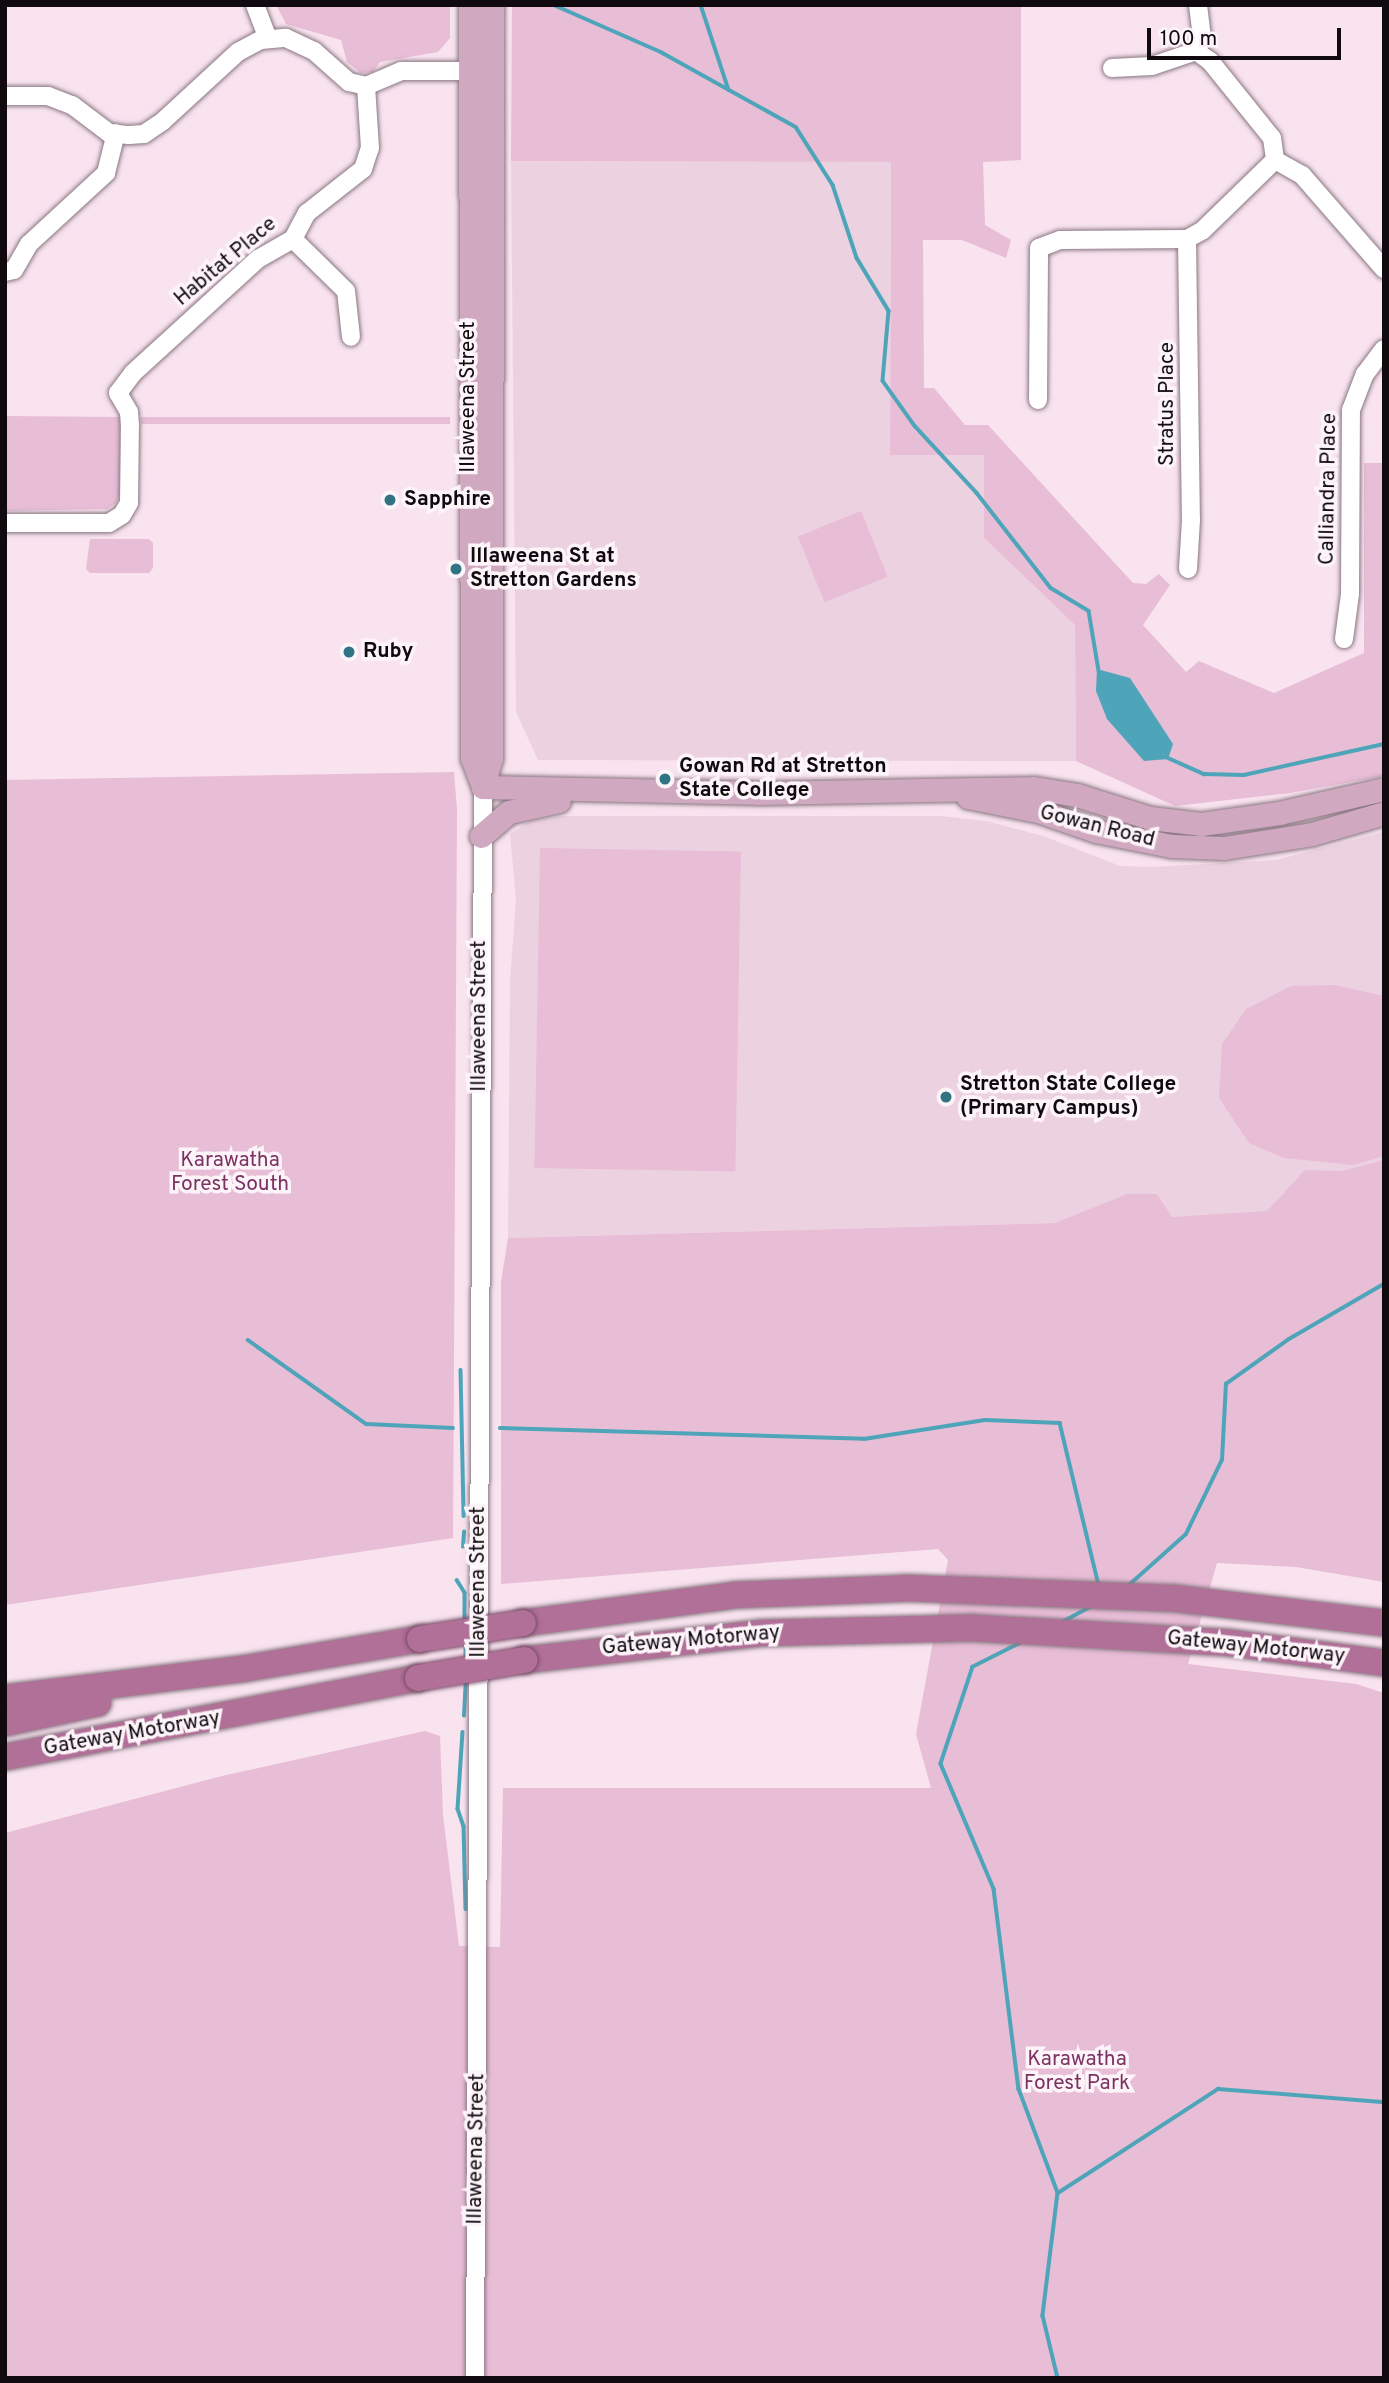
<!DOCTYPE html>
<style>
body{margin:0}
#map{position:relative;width:1389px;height:2383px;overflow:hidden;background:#f8e3ef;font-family:Overpass,sans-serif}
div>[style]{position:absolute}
.built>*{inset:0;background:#ecd2e1}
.green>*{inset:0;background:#e8bdd6;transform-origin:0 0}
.water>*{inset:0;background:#4ea5b9}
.stream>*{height:3.5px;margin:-1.75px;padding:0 1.75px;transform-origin:1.75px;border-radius:1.75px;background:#4ea5b9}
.roads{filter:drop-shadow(0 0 2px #897781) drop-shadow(0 0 2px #897781)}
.minor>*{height:18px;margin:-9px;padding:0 9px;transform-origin:9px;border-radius:9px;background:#fff}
.major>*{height:23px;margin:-11.5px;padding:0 11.5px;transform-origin:11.5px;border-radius:11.5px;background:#d0a9c1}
.highway>*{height:26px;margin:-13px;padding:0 13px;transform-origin:13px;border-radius:13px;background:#b17098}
.bridges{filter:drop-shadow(0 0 2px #794c68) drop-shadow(0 0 2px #794c68)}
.highway-bridge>*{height:26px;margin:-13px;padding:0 13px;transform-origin:13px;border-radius:13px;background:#b17098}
.dots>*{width:19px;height:19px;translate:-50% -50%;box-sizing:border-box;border:4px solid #fdf4f9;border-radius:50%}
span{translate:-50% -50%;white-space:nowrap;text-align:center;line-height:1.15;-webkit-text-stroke:7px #fdf4f9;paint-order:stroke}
.street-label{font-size:21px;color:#100a0e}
.poi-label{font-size:21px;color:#100a0e;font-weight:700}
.left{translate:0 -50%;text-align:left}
.park-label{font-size:21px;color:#7b3262}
.frame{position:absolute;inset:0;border:7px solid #100a0e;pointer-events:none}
.scale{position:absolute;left:1147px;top:28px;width:194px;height:32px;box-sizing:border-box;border:4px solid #100a0e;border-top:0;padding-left:9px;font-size:21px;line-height:24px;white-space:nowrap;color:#100a0e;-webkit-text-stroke:5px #fdf4f9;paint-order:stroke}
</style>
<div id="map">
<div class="built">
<i style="clip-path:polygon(511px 161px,891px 162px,890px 455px,984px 455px,984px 538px,1075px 625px,1076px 761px,538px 760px,516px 712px)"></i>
<i style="clip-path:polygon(562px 816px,941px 816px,987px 821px,1046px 837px,1120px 866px,1153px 867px,1276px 860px,1384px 832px,1384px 1214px,508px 1238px,510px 980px,516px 901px,510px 834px,530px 821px)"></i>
</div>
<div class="green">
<i style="clip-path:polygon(276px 5px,450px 5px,450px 38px,438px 52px,380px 62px,373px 72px,361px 73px,347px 62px,341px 40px,286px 24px)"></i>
<i style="clip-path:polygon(512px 5px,1021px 5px,1021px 160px,983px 162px,985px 225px,1011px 240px,1006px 258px,962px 240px,923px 240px,924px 388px,934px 388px,965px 425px,988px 425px,1133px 583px,1146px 584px,1159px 574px,1170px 585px,1143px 625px,1186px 672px,1199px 661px,1274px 693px,1364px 653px,1364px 463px,1384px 463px,1384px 776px,1290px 793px,1175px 806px,1076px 761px,1075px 625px,984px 538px,984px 455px,890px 455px,891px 162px,511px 161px)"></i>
<i style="clip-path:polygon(5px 416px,120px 417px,122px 490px,116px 503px,107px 509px,5px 511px)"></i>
<i style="left:141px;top:417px;width:309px;height:7px"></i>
<i style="left:861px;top:511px;width:71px;height:68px;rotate:68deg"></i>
<i style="clip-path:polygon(90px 539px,149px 539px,153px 543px,153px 568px,149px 573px,90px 573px,86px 569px)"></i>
<i style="clip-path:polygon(454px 772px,457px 809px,453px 1538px,5px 1605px,5px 780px)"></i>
<i style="left:540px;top:848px;width:201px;height:320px;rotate:1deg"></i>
<i style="clip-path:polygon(1335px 985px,1384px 996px,1384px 1156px,1353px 1165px,1284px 1158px,1249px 1143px,1219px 1098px,1222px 1044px,1246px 1009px,1291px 986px)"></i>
<i style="clip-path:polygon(1384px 1160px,1384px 1582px,1296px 1567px,1217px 1563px,1188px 1664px,1356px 1684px,1384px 1693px,1384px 2378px,5px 2378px,5px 1833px,222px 1776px,425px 1731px,440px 1736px,443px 1815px,459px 1946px,500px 1947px,503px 1788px,931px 1788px,916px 1734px,948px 1560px,938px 1549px,501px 1584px,501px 1282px,508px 1238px,1055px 1223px,1127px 1194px,1157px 1194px,1172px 1217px,1267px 1211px,1305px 1170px,1342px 1171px)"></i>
</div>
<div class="water">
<i style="clip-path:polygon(1097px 669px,1130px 678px,1173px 744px,1168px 759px,1144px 761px,1107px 719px,1096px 691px)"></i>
</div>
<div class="stream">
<i style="left:554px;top:5px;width:117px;rotate:23.7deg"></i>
<i style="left:661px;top:52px;width:154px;rotate:29.1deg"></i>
<i style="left:796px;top:127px;width:69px;rotate:57.5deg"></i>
<i style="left:833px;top:185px;width:77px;rotate:71.8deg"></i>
<i style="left:857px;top:258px;width:62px;rotate:58.9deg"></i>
<i style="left:889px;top:311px;width:70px;rotate:94.9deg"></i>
<i style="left:883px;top:381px;width:55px;rotate:54.6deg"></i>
<i style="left:915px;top:426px;width:91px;rotate:47.2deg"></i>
<i style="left:977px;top:493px;width:120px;rotate:52.1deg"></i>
<i style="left:1051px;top:588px;width:44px;rotate:31.2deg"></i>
<i style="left:1089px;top:611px;width:61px;rotate:80.5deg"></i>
<i style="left:701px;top:5px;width:89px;rotate:71.8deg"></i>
<i style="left:1166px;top:757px;width:42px;rotate:24.1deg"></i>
<i style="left:1204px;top:774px;width:40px;rotate:1.4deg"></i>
<i style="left:1244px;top:775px;width:143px;rotate:-12.5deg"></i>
<i style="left:248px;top:1340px;width:145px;rotate:35.4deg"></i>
<i style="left:366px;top:1424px;width:87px;rotate:2.6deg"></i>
<i style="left:461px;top:1370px;width:146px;rotate:88.8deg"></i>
<i style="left:500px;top:1428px;width:364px;rotate:1.7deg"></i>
<i style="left:864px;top:1439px;width:122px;rotate:-8.9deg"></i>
<i style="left:985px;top:1420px;width:75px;rotate:2.3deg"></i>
<i style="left:1060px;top:1423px;width:168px;rotate:76.5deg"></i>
<i style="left:463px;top:1547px;width:15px;rotate:-86deg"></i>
<i style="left:457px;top:1580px;width:15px;rotate:58deg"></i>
<i style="left:465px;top:1593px;width:30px;rotate:90deg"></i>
<i style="left:1129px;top:1585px;width:76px;rotate:-41.8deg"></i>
<i style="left:1186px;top:1534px;width:82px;rotate:-64.1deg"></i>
<i style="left:1222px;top:1460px;width:76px;rotate:-87deg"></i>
<i style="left:1226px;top:1384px;width:77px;rotate:-35.5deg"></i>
<i style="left:1289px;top:1339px;width:110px;rotate:-30.1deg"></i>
<i style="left:1062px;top:1622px;width:34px;rotate:-28deg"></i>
<i style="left:466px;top:1641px;width:20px;rotate:90deg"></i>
<i style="left:1021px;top:1643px;width:54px;rotate:153.4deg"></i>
<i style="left:973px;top:1667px;width:102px;rotate:108.3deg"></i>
<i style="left:941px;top:1764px;width:136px;rotate:67deg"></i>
<i style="left:994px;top:1889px;width:202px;rotate:82.9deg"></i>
<i style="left:1019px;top:2089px;width:111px;rotate:69.4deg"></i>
<i style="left:1058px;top:2193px;width:124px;rotate:97deg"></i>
<i style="left:1043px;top:2316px;width:64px;rotate:76.4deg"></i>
<i style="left:464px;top:1716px;width:36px;rotate:-87deg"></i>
<i style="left:463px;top:1732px;width:77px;rotate:93.7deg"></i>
<i style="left:458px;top:1809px;width:18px;rotate:71deg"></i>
<i style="left:464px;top:1826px;width:83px;rotate:88.6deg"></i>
<i style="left:1058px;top:2193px;width:191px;rotate:-33deg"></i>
<i style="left:1218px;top:2089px;width:167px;rotate:4.5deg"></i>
</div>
<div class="roads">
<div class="minor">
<i style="left:255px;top:5px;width:36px;rotate:69deg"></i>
<i style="left:1198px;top:5px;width:34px;rotate:83deg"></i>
<i style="left:1202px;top:39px;width:13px;rotate:117deg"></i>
<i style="left:1196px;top:51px;width:17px;rotate:36deg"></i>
<i style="left:1210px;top:61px;width:99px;rotate:51.2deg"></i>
<i style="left:1272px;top:138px;width:22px;rotate:82deg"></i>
<i style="left:1275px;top:160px;width:31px;rotate:29deg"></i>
<i style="left:1302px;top:175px;width:125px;rotate:48.9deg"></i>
<i style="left:1112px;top:68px;width:40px;rotate:-2.9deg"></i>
<i style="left:1152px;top:66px;width:46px;rotate:-18.8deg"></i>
<i style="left:5px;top:96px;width:43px"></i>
<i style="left:48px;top:96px;width:26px;rotate:21deg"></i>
<i style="left:72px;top:105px;width:46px;rotate:37.1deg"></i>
<i style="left:109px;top:133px;width:20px;rotate:6deg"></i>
<i style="left:129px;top:135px;width:15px;rotate:-4deg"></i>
<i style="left:144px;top:134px;width:23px;rotate:-34deg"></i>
<i style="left:163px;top:121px;width:102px;rotate:-42.6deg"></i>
<i style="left:238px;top:52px;width:26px;rotate:-28deg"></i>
<i style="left:261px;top:40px;width:25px;rotate:-5deg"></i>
<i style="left:286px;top:38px;width:31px;rotate:25deg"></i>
<i style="left:314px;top:51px;width:47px;rotate:41.5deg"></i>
<i style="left:349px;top:82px;width:17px;rotate:13deg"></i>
<i style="left:366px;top:86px;width:38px;rotate:-23deg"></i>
<i style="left:401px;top:71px;width:80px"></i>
<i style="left:293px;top:239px;width:74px;rotate:44.5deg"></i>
<i style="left:346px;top:291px;width:46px;rotate:83.8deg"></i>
<i style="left:1187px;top:239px;width:281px;rotate:89.2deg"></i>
<i style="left:1191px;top:520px;width:49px;rotate:93.5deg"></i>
<i style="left:5px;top:272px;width:9px;rotate:-13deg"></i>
<i style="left:14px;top:270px;width:30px;rotate:-60deg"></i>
<i style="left:29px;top:244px;width:105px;rotate:-42.7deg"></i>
<i style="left:106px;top:173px;width:41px;rotate:-76deg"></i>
<i style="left:1038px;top:400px;width:152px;rotate:-89.6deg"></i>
<i style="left:1039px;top:248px;width:22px;rotate:-21deg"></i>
<i style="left:1060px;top:240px;width:127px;rotate:-0.5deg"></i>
<i style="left:1187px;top:239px;width:18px;rotate:-29deg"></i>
<i style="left:1203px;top:230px;width:100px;rotate:-44.2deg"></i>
<i style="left:5px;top:523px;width:104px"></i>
<i style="left:109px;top:523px;width:15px;rotate:-32deg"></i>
<i style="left:122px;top:515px;width:14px;rotate:-60deg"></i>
<i style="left:129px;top:503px;width:77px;rotate:-89.3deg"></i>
<i style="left:130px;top:426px;width:14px;rotate:-94deg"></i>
<i style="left:129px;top:412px;width:22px;rotate:-120deg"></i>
<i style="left:118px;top:393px;width:25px;rotate:-53deg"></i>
<i style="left:133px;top:373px;width:169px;rotate:-42.4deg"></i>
<i style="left:258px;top:259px;width:40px;rotate:-29.7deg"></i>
<i style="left:293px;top:239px;width:30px;rotate:-62deg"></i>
<i style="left:307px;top:213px;width:71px;rotate:-38.2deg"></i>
<i style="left:363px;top:169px;width:22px;rotate:-72deg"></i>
<i style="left:370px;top:148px;width:62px;rotate:-93.7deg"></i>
<i style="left:1344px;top:639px;width:45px;rotate:-82.4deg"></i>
<i style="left:1350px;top:594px;width:184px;rotate:-89.7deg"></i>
<i style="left:1351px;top:410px;width:39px;rotate:-69deg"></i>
<i style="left:1365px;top:374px;width:31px;rotate:-53deg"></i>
<i style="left:475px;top:2378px;width:1591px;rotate:-89.71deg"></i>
</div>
<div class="major">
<i style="left:470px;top:5px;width:753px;rotate:89.85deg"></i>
<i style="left:472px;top:758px;width:31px;rotate:69deg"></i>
<i style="left:483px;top:787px;width:275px;rotate:1.2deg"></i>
<i style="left:758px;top:793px;width:276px;rotate:-1deg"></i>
<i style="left:1034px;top:788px;width:44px;rotate:9.2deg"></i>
<i style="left:1077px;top:795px;width:77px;rotate:17.5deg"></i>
<i style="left:1150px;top:818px;width:51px;rotate:6.7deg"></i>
<i style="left:1201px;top:824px;width:79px;rotate:-8deg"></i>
<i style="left:1279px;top:813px;width:108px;rotate:-12.9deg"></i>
<i style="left:483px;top:787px;width:30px;rotate:-75deg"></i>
<i style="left:491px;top:758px;width:753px;rotate:-89.92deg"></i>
<i style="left:968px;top:797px;width:71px;rotate:11.3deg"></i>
<i style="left:1038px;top:811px;width:61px;rotate:19deg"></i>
<i style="left:1096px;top:831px;width:77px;rotate:11.2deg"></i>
<i style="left:1172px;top:846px;width:52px;rotate:2.2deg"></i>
<i style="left:1224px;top:848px;width:89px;rotate:-9deg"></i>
<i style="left:1312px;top:834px;width:75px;rotate:-16.3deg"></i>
<i style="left:481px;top:836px;width:37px;rotate:-41deg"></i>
<i style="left:509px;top:812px;width:51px;rotate:-12.4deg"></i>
</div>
<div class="highway">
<i style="left:523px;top:1623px;width:214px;rotate:-7.5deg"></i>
<i style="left:735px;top:1595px;width:171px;rotate:-2.3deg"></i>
<i style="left:906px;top:1588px;width:266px;rotate:2.2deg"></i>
<i style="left:1172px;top:1598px;width:213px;rotate:6.7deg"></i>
<i style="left:524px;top:1660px;width:240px;rotate:-6.5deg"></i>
<i style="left:762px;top:1633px;width:212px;rotate:-1.4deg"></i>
<i style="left:974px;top:1628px;width:257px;rotate:3.3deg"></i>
<i style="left:1231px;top:1643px;width:154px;rotate:7.4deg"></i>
<i style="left:5px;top:1698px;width:239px;rotate:-7deg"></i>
<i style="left:242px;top:1669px;width:181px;rotate:-9.6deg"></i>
<i style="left:5px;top:1723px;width:95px;rotate:-12.1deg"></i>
<i style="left:5px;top:1757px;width:420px;rotate:-10.8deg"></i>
</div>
</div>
<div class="bridges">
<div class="highway-bridge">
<i style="left:420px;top:1639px;width:104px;rotate:-8.8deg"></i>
<i style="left:418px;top:1678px;width:108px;rotate:-9.6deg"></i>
</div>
</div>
<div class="dots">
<i style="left:390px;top:500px;background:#307483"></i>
<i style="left:456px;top:569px;background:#307483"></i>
<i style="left:349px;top:652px;background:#307483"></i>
<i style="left:665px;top:779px;background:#307483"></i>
<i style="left:946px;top:1097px;background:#307483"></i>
</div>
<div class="street-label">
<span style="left:226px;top:262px;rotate:-40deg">Habitat Place</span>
<span style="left:469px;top:397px;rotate:-90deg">Illaweena Street</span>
<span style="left:1168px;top:404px;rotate:-90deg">Stratus Place</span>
<span style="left:1329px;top:489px;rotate:-89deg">Calliandra Place</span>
<span style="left:1097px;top:827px;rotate:14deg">Gowan Road</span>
<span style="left:480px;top:1016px;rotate:-90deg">Illaweena Street</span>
<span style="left:479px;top:1582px;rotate:-90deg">Illaweena Street</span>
<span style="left:691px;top:1641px;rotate:-5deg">Gateway Motorway</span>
<span style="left:1256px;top:1648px;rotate:6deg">Gateway Motorway</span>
<span style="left:132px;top:1734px;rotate:-10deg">Gateway Motorway</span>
<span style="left:477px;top:2149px;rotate:-89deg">Illaweena Street</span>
</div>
<div class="poi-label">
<span class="left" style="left:404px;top:500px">Sapphire</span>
<span class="left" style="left:470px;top:569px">Illaweena St at<br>Stretton Gardens</span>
<span class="left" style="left:363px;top:652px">Ruby</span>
<span class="left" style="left:679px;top:779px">Gowan Rd at Stretton<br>State College</span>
<span class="left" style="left:960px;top:1097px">Stretton State College<br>(Primary Campus)</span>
</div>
<div class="park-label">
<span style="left:230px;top:1173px">Karawatha<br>Forest South</span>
<span style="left:1077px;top:2072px">Karawatha<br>Forest Park</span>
</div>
<div class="frame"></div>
<div class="scale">100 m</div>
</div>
